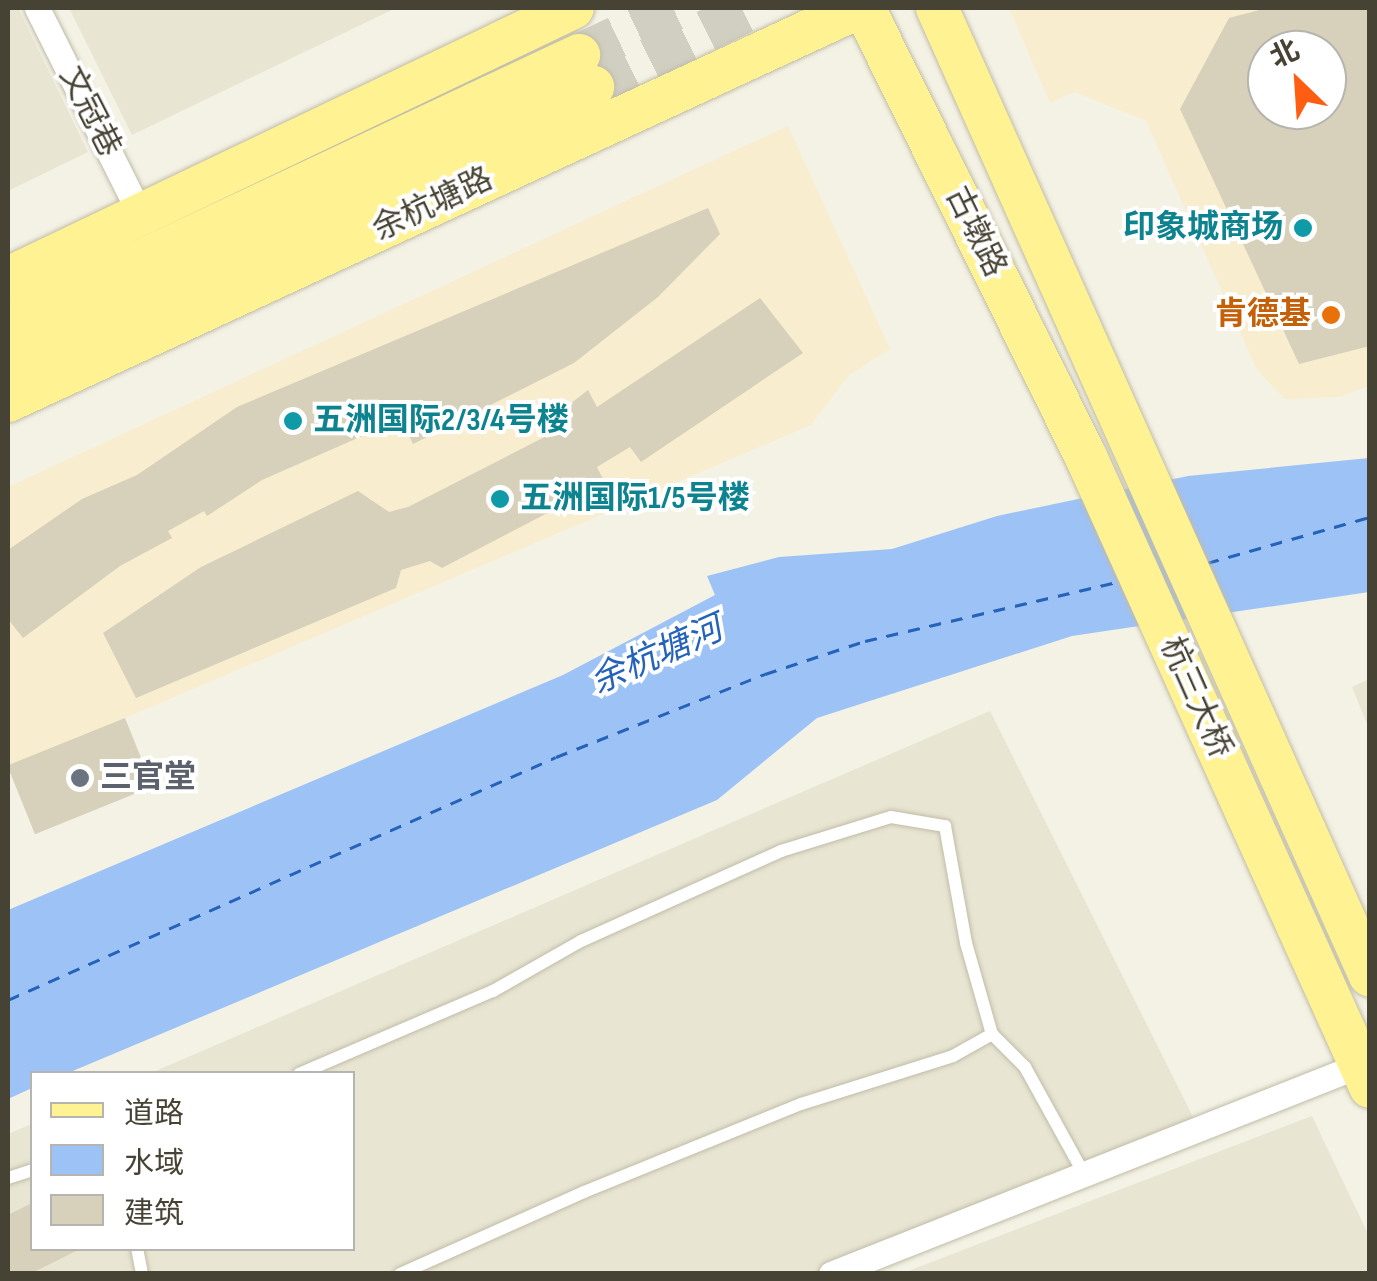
<!DOCTYPE html>
<meta charset="utf-8">
<style>
body{margin:0}
#map{position:relative;width:1377px;height:1281px;overflow:hidden;background:#f4f2e5;font-family:"Sofia Sans Condensed","Noto Sans SC",sans-serif}
div>[style]{position:absolute}
.residential>*{inset:0;background:#e8e5d3}
.commercial>*{inset:0;background:#f8edcf}
.water>*{inset:0;background:#9dc2f6}
.ferry>*{height:2.5px;margin-top:-1.25px;transform-origin:0;background:repeating-linear-gradient(90deg,#2563bb 0 12px,transparent 0 22px)}
.building>*{inset:0;background:#d7d0ba;transform-origin:0 0}
.primary-tunnel>*{height:42px;margin-top:-21px;transform-origin:0;background:repeating-linear-gradient(90deg,#d1cfc2 0 42px,transparent 0 63px)}
.roads{filter:drop-shadow(0 0 2px #c0bca7) drop-shadow(0 0 2px #c0bca7)}
.lane>*{height:12px;margin:-6px;padding:0 6px;transform-origin:6px;border-radius:6px;background:#fff}
.street>*{height:25px;margin:-12.5px;padding:0 12.5px;transform-origin:12.5px;border-radius:12.5px;background:#fff}
.primary>*{height:42px;margin:-21px;padding:0 21px;transform-origin:21px;border-radius:21px;background:#fff293}
.dots>*{width:28px;height:28px;translate:-50% -50%;box-sizing:border-box;border:5px solid #fff;border-radius:50%}
span{translate:-50% -50%;white-space:nowrap;text-align:center;line-height:1.15;-webkit-text-stroke:8px #fff;paint-order:stroke}
.street-label{font-size:32px;color:#474334}
.culture-label{font-size:32px;color:#0d838f;font-weight:700}
.right{translate:-100% -50%;text-align:right}
.left{translate:0 -50%;text-align:left}
.food-label{font-size:32px;color:#c56008;font-weight:700}
.worship-label{font-size:32px;color:#5b616d;font-weight:700}
.water-label{font-size:35px;color:#2563bb;font-style:italic}
.frame{position:absolute;inset:0;border:10px solid #474334;pointer-events:none}
.legend{position:absolute;left:30px;top:1071px;width:325px;height:180px;box-sizing:border-box;background:#fff;border:2px solid #b5b4ae;margin:0;padding:12px 18px;list-style:none;font-size:30px;color:#474334}
.legend li{display:flex;align-items:center;gap:20px;height:50px}
.legend b{width:50px;border:2px solid #b5b4ae}
.north{position:absolute;left:1247px;top:30px;width:100px;height:100px;box-sizing:border-box;background:#fff;border:2px solid #b5b4ae;border-radius:50%;rotate:335deg;font-size:28px;font-weight:700;line-height:40px;text-align:center;color:#474334}
.north::after{content:'';display:block;margin:auto;width:35px;height:45px;background:#ff5d11;clip-path:polygon(50% 0,100% 100%,50% 72%,0 100%)}
</style>
<div id="map">
<div class="residential">
<i style="clip-path:polygon(8px 8px,18px 8px,88px 152px,8px 191px)"></i>
<i style="clip-path:polygon(69px 8px,396px 8px,132px 135px)"></i>
<i style="clip-path:polygon(1369px 679px,1369px 729px,1352px 687px)"></i>
<i style="clip-path:polygon(990px 711px,1197px 1125px,822px 1273px,8px 1274px,8px 1134px,32px 1124px,32px 1248px,352px 1248px,352px 1074px,151px 1073px)"></i>
<i style="clip-path:polygon(1312px 1116px,1369px 1236px,1369px 1273px,903px 1273px)"></i>
</div>
<div class="commercial">
<i style="clip-path:polygon(evenodd,1009px 8px,1369px 8px,1369px 386px,1339px 397px,1285px 399px,1257px 370px,1146px 121px,1074px 92px,1050px 103px,1009px 8px,1267px 50px,1327px 50px,1327px 110px,1267px 110px,1267px 50px)"></i>
<i style="clip-path:polygon(788px 126px,890px 349px,849px 375px,811px 425px,8px 768px,8px 487px)"></i>
</div>
<div class="water">
<i style="clip-path:polygon(1369px 458px,1369px 592px,1072px 636px,817px 718px,717px 800px,68px 1073px,32px 1074px,32px 1088px,8px 1099px,8px 910px,563px 675px,715px 595px,707px 576px,779px 557px,892px 549px,997px 516px,1188px 476px)"></i>
</div>
<div class="ferry">
<i style="left:1207px;top:563px;width:169px;rotate:-15.8deg"></i>
<i style="left:8px;top:1000px;width:599px;rotate:-23.91deg"></i>
<i style="left:556px;top:757px;width:225px;rotate:-21.7deg"></i>
<i style="left:765px;top:674px;width:105px;rotate:-18.3deg"></i>
<i style="left:865px;top:641px;width:263px;rotate:-13.2deg"></i>
</div>
<div class="building">
<i style="clip-path:polygon(evenodd,1267px 8px,1370px 8px,1370px 346px,1299px 364px,1180px 109px,1229px 18px,1267px 8px,1267px 50px,1327px 50px,1327px 110px,1267px 110px,1267px 50px)"></i>
<i style="clip-path:polygon(708px 208px,720px 234px,658px 297px,574px 363px,413px 444px,401px 419px,262px 480px,207px 516px,204px 511px,168px 531px,172px 538px,120px 566px,23px 638px,8px 619px,8px 550px,82px 499px,137px 475px,237px 407px)"></i>
<i style="clip-path:polygon(760px 298px,803px 353px,641px 462px,630px 447px,597px 467px,605px 483px,442px 568px,430px 561px,401px 570px,396px 588px,136px 698px,103px 633px,201px 567px,358px 491px,389px 512px,408px 507px,564px 427px,557px 414px,588px 390px,597px 407px)"></i>
<i style="left:125px;top:718px;width:74px;height:127px;rotate:68deg"></i>
<i style="clip-path:polygon(32px 1203px,32px 1248px,82px 1248px,30px 1274px,8px 1274px,8px 1215px)"></i>
</div>
<div class="primary-tunnel">
<i style="left:579px;top:55px;width:110px;rotate:-25.4deg"></i>
<i style="left:593px;top:87px;width:178px;rotate:-26.4deg"></i>
</div>
<div class="roads">
<div class="lane">
<i style="left:299px;top:1074px;width:211px;rotate:-23.2deg"></i>
<i style="left:493px;top:991px;width:101px;rotate:-29.6deg"></i>
<i style="left:581px;top:941px;width:219px;rotate:-24.2deg"></i>
<i style="left:781px;top:851px;width:115px;rotate:-17.2deg"></i>
<i style="left:891px;top:817px;width:55px;rotate:9.5deg"></i>
<i style="left:945px;top:826px;width:119px;rotate:79.8deg"></i>
<i style="left:966px;top:943px;width:95px;rotate:74.1deg"></i>
<i style="left:992px;top:1034px;width:47px;rotate:45deg"></i>
<i style="left:1025px;top:1067px;width:122px;rotate:61.1deg"></i>
<i style="left:8px;top:1178px;width:25px;rotate:-18deg"></i>
<i style="left:137px;top:1248px;width:26px;rotate:79deg"></i>
<i style="left:400px;top:1274px;width:201px;rotate:-24deg"></i>
<i style="left:584px;top:1192px;width:234px;rotate:-22.1deg"></i>
<i style="left:801px;top:1104px;width:159px;rotate:-17.5deg"></i>
<i style="left:953px;top:1056px;width:45px;rotate:-29.4deg"></i>
</div>
<div class="street">
<i style="left:37px;top:8px;width:233px;rotate:63.4deg"></i>
<i style="left:831px;top:1274px;width:569px;rotate:-21.56deg"></i>
</div>
<div class="primary">
<i style="left:864px;top:8px;width:501px;rotate:63.69deg"></i>
<i style="left:1086px;top:457px;width:691px;rotate:65.73deg"></i>
<i style="left:937px;top:8px;width:1060px;rotate:65.9deg"></i>
<i style="left:8px;top:278px;width:626px;rotate:-25.54deg"></i>
<i style="left:8px;top:323px;width:631px;rotate:-25.14deg"></i>
<i style="left:8px;top:365px;width:648px;rotate:-25.42deg"></i>
<i style="left:8px;top:401px;width:936px;rotate:-24.81deg"></i>
</div>
</div>
<div class="dots">
<i style="left:1303px;top:228px;background:#0f9aa8"></i>
<i style="left:1331px;top:315px;background:#e8710a"></i>
<i style="left:293px;top:421px;background:#0f9aa8"></i>
<i style="left:500px;top:499px;background:#0f9aa8"></i>
<i style="left:80px;top:778px;background:#6b7280"></i>
</div>
<div class="street-label">
<span style="left:89px;top:112px;rotate:63deg">文冠巷</span>
<span style="left:433px;top:205px;rotate:-25deg">余杭塘路</span>
<span style="left:975px;top:232px;rotate:64deg">古墩路</span>
<span style="left:1195px;top:698px;rotate:66deg">杭三大桥</span>
</div>
<div class="culture-label">
<span class="right" style="left:1283px;top:228px">印象城商场</span>
<span class="left" style="left:313px;top:421px">五洲国际2/3/4号楼</span>
<span class="left" style="left:520px;top:499px">五洲国际1/5号楼</span>
</div>
<div class="food-label">
<span class="right" style="left:1311px;top:315px">肯德基</span>
</div>
<div class="worship-label">
<span class="left" style="left:100px;top:778px">三官堂</span>
</div>
<div class="water-label">
<span style="left:657px;top:656px;rotate:-24deg">余杭塘河</span>
</div>
<div class="frame"></div>
<ul class="legend">
<li><b style="height:12px;background:#fff293"></b>道路</li>
<li><b style="height:28px;background:#9dc2f6"></b>水域</li>
<li><b style="height:28px;background:#d7d0ba"></b>建筑</li>
</ul>
<div class="north">北</div>
</div>
